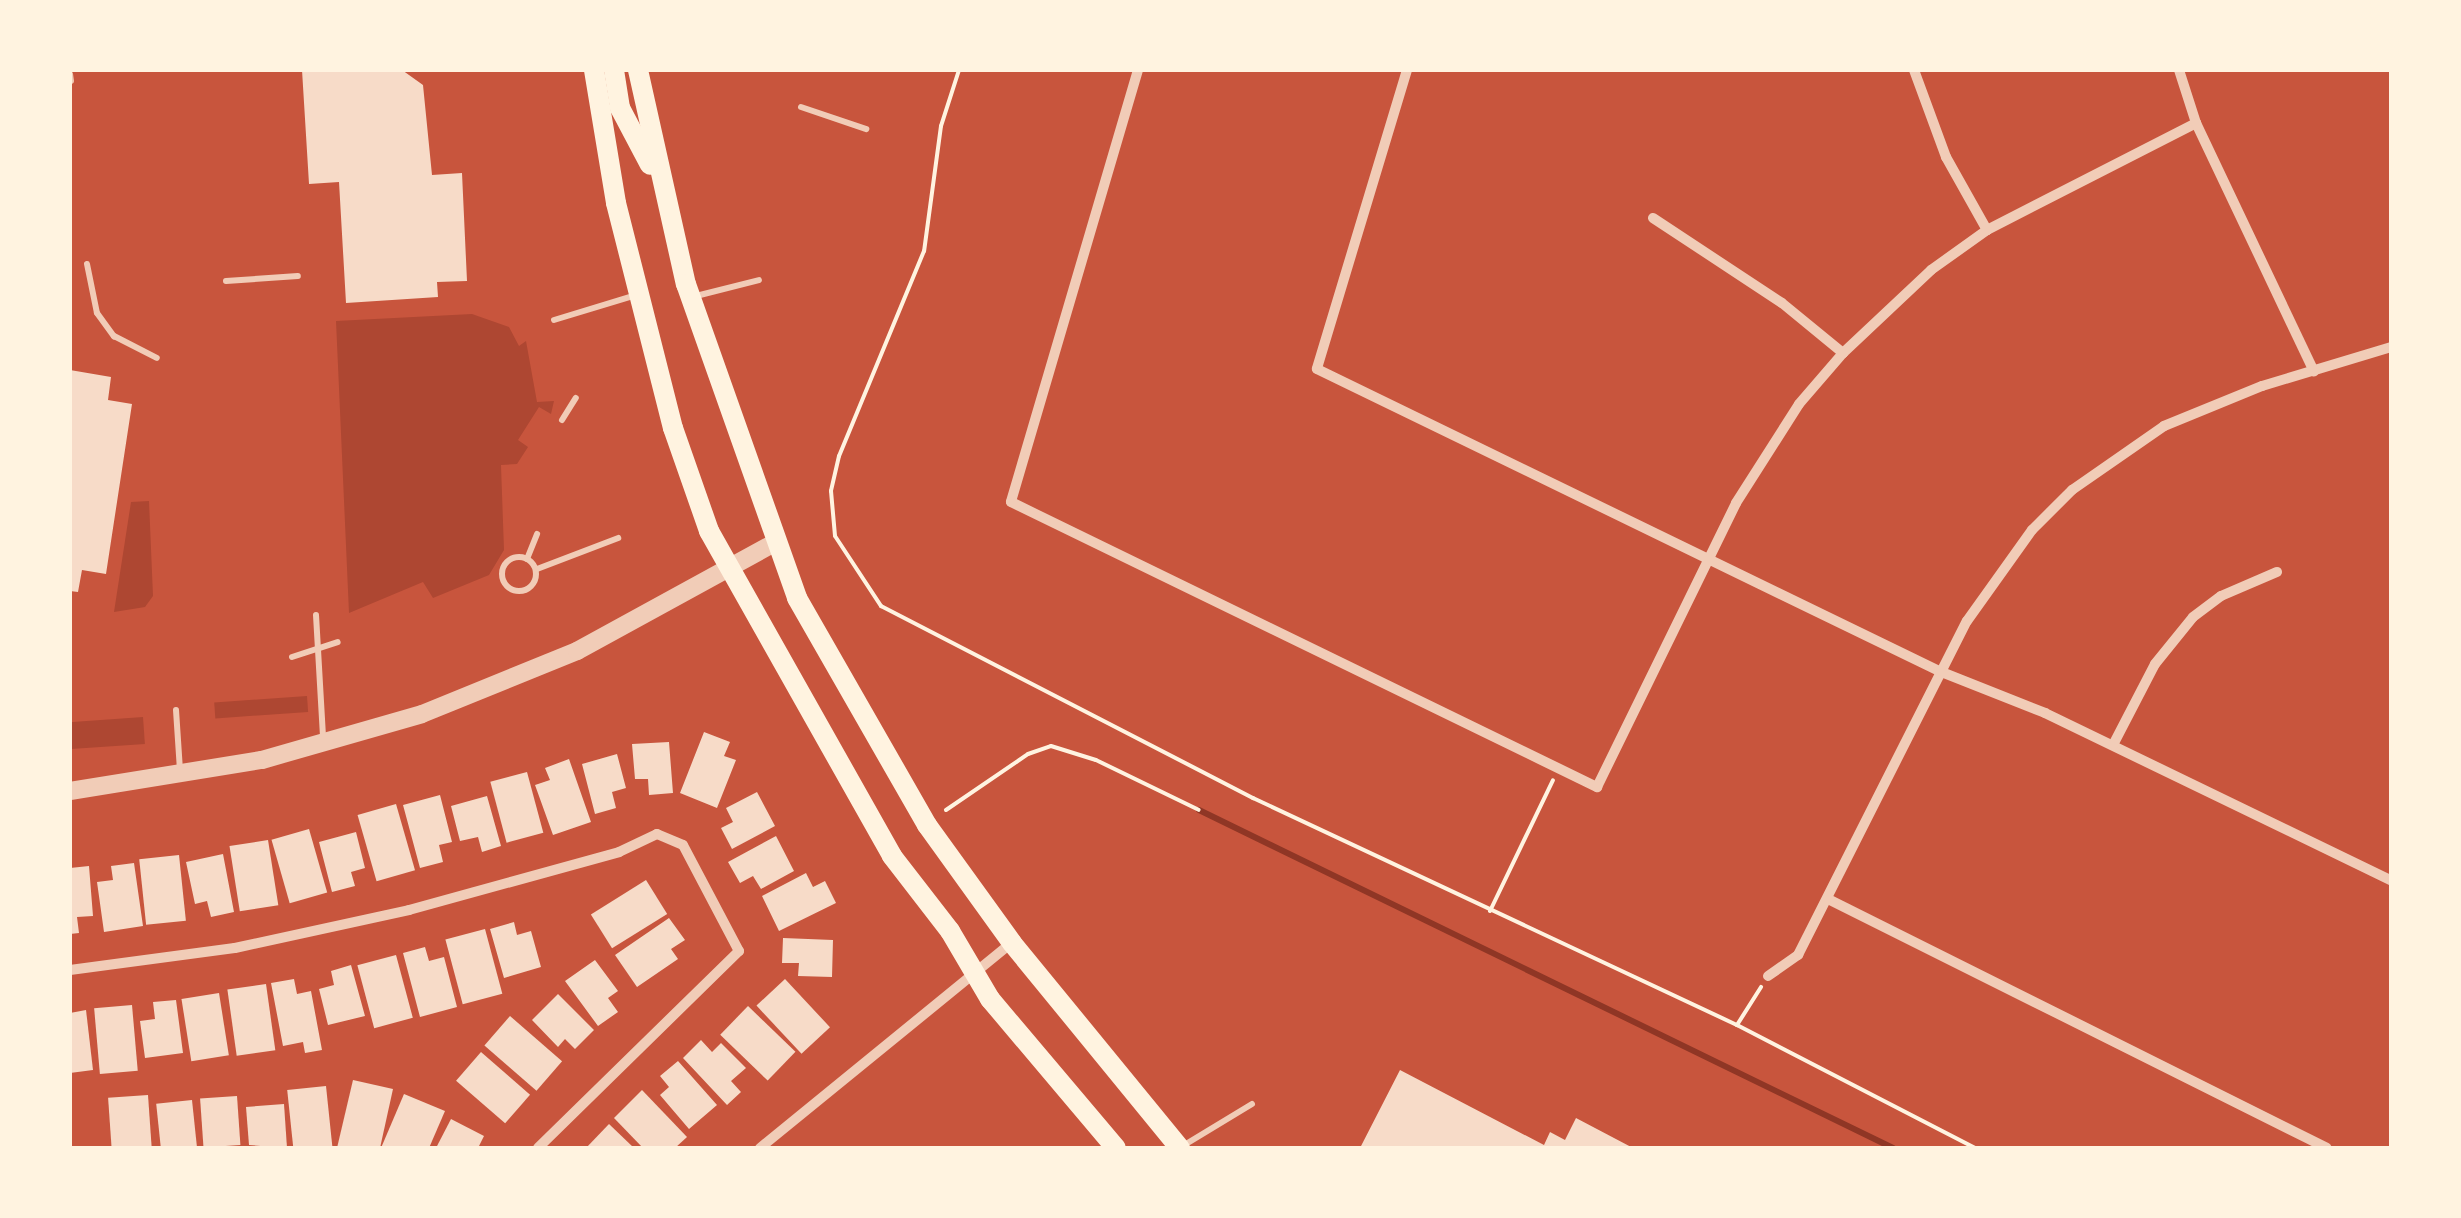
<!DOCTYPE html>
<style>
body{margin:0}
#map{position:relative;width:2461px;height:1218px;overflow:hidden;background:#c8553d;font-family:"Zilla Slab",serif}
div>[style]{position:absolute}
.green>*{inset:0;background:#ae4732;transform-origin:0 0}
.stream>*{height:6px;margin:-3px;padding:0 3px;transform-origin:3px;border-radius:3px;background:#8f3625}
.building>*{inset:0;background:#f7dbc8;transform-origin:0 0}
.path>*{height:4px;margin:-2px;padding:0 2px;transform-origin:2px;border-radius:2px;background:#fff3e0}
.service>*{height:6px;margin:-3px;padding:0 3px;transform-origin:3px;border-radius:3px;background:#f1ccb7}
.service>.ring{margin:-3px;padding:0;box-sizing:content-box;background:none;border:6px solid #f1ccb7;border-radius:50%}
.minor>*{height:10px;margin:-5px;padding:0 5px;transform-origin:5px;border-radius:5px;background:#f1ccb7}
.tertiary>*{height:18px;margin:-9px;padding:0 9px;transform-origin:9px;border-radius:9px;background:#f1ccb7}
.secondary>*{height:20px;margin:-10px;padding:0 10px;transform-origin:10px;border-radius:10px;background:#fff3e0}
span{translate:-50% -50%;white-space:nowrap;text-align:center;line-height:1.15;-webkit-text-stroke:10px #fff3e0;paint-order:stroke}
.frame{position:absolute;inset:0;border:72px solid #fff3e0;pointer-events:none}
</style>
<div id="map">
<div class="green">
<i style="clip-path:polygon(472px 314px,509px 327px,519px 346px,526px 341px,537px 402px,554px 401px,551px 414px,539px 407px,518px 440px,528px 447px,517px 464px,501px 465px,504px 550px,489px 575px,433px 598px,423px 582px,349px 613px,336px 321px)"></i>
<i style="clip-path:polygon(149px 501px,153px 596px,145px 607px,114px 612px,131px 502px)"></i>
<i style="left:307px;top:696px;width:16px;height:93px;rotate:86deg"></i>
<i style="left:143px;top:717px;width:27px;height:74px;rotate:86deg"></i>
</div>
<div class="stream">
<i style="left:1199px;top:810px;width:772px;rotate:25.97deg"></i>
</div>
<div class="building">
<i style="clip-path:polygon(302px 70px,402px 70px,423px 85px,432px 175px,462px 173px,467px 281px,437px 282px,438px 297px,346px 303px,339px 182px,309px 184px)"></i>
<i style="clip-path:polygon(70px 370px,111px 377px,108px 400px,132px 404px,106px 574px,82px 570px,78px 592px,70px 591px)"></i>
<i style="clip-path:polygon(704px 732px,730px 742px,724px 756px,736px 760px,717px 808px,680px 793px)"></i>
<i style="clip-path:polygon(669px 742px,673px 793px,649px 795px,648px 779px,635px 779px,632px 744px)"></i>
<i style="clip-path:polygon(617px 754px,626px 788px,612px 792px,616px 808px,595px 814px,582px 764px)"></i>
<i style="clip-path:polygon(569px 759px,591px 822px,553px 835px,535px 785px,550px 780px,545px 768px)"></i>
<i style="left:527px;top:772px;width:63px;height:38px;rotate:75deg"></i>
<i style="clip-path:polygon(757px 792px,775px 826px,732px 849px,721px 828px,733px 822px,726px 808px)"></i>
<i style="clip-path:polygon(440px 795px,452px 842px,439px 845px,443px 862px,420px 868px,403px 805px)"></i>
<i style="clip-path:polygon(487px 796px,501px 846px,482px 852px,478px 837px,460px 841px,451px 806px)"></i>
<i style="left:396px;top:804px;width:69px;height:40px;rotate:74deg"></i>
<i style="left:309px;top:829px;width:66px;height:39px;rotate:74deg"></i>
<i style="clip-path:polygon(356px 832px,365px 868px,351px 872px,355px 886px,332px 892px,319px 842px)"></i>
<i style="clip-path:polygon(776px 836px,794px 871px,761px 889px,753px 876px,740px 883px,728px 862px)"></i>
<i style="left:268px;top:840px;width:66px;height:39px;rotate:81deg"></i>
<i style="clip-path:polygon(223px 854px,234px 912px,211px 917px,207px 901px,195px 904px,186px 862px)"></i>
<i style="left:179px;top:855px;width:66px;height:40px;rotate:84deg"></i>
<i style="clip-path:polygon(134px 863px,143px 926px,104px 932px,97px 882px,113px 880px,111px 866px)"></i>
<i style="clip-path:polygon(89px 866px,93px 916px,77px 917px,79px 933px,70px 934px,70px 868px)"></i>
<i style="clip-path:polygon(806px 873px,813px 887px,825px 881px,836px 903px,779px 931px,762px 896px)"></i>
<i style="left:646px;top:880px;width:40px;height:65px;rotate:58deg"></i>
<i style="clip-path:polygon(669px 918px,685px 940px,671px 949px,678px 959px,637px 987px,615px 955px)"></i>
<i style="clip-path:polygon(514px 922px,517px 935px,531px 931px,541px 967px,504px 978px,490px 929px)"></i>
<i style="left:485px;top:929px;width:67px;height:41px;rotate:75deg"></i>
<i style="clip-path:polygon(783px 938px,833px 940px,832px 977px,798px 976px,799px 963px,782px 963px)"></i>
<i style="clip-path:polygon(425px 947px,429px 961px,444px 957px,457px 1007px,420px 1017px,403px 953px)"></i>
<i style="left:396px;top:955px;width:65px;height:40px;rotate:75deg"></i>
<i style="clip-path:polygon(595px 960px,618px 991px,608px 998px,618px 1012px,598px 1026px,565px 981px)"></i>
<i style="clip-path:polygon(351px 965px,365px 1016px,328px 1025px,319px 989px,334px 985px,331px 971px)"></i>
<i style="clip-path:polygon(294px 979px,297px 994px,311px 991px,322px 1050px,305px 1053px,303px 1042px,283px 1046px,271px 983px)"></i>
<i style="left:785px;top:979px;width:66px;height:39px;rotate:47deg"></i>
<i style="left:266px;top:984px;width:67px;height:39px;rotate:82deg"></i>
<i style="left:219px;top:993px;width:63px;height:38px;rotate:81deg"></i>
<i style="clip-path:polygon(558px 994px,594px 1030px,575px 1049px,565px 1039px,558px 1047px,532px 1020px)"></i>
<i style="clip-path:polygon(176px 1000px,183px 1053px,145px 1058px,140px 1021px,155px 1019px,153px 1002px)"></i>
<i style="left:132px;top:1005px;width:66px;height:38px;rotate:85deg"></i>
<i style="left:748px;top:1006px;width:66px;height:40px;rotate:44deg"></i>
<i style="clip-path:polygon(86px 1010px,93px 1070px,70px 1073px,70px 1013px)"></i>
<i style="left:510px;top:1016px;width:69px;height:39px;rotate:41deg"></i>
<i style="clip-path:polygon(701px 1040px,712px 1052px,721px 1043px,746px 1068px,731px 1081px,741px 1092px,727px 1105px,683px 1058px)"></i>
<i style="left:481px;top:1052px;width:65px;height:38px;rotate:41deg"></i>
<i style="clip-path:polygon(678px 1061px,717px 1105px,689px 1129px,660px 1095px,669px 1087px,660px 1076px)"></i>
<i style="clip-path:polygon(1400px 1070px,1544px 1145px,1550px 1132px,1565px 1140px,1576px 1118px,1633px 1148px,1360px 1148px)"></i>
<i style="clip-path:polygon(353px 1080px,393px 1089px,380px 1148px,337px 1148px)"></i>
<i style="left:326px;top:1086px;width:62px;height:39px;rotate:84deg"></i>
<i style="clip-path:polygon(642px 1090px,687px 1137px,675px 1148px,643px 1148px,614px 1118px)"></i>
<i style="clip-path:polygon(404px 1094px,445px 1111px,429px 1148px,381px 1148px)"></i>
<i style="left:148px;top:1095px;width:53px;height:40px;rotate:86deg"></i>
<i style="left:237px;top:1096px;width:49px;height:37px;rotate:86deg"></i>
<i style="left:192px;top:1100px;width:48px;height:36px;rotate:84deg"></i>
<i style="clip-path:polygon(284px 1104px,287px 1148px,249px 1145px,246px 1107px)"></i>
<i style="clip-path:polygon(451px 1119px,484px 1136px,478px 1148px,436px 1148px)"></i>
<i style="clip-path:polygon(609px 1124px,634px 1148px,586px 1148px)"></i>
</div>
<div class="path">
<i style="left:959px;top:70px;width:59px;rotate:107.8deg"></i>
<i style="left:941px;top:126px;width:126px;rotate:97.7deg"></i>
<i style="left:924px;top:251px;width:222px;rotate:112.5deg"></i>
<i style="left:839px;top:456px;width:36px;rotate:103deg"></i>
<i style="left:831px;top:491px;width:45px;rotate:84.9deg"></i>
<i style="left:835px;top:536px;width:84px;rotate:56.7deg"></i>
<i style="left:881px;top:606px;width:419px;rotate:27.3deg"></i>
<i style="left:1253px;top:798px;width:535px;rotate:25.13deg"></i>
<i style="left:1737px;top:1025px;width:268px;rotate:27.3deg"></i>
<i style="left:946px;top:810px;width:99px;rotate:-34.3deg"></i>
<i style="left:1028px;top:754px;width:24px;rotate:-19deg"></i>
<i style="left:1051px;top:746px;width:47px;rotate:17.3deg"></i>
<i style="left:1096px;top:760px;width:114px;rotate:25.9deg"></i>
<i style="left:1490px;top:911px;width:145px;rotate:-64.3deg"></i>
<i style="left:1737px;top:1025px;width:45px;rotate:-57.7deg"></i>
</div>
<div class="service">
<i style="left:70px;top:74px;width:7px;rotate:82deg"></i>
<i style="left:801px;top:107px;width:69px;rotate:18.7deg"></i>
<i style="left:87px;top:264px;width:50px;rotate:78.5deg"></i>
<i style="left:97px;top:313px;width:29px;rotate:54deg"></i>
<i style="left:114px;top:336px;width:48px;rotate:27.1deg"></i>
<i style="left:226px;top:281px;width:72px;rotate:-4deg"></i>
<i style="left:692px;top:297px;width:69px;rotate:-14.2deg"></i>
<i style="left:554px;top:320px;width:83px;rotate:-16.9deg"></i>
<i style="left:562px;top:420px;width:26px;rotate:-58deg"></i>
<i class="ring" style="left:502px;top:557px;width:28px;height:28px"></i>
<i style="left:527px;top:559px;width:27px;rotate:-68deg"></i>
<i style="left:537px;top:569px;width:87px;rotate:-20.9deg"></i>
<i style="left:316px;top:615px;width:123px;rotate:86.7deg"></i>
<i style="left:292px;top:657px;width:48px;rotate:-18.1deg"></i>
<i style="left:176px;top:710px;width:60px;rotate:86.2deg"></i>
<i style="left:1181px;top:1147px;width:83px;rotate:-31.2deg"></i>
</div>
<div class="minor">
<i style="left:1138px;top:70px;width:450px;rotate:106.4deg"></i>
<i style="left:1011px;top:502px;width:652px;rotate:25.94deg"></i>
<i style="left:1597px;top:787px;width:316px;rotate:-63.9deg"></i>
<i style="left:1736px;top:503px;width:117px;rotate:-57.5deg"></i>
<i style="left:1799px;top:404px;width:67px;rotate:-49.2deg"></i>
<i style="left:1843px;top:353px;width:121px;rotate:-43.3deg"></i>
<i style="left:1931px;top:270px;width:69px;rotate:-35.5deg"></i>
<i style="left:1987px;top:230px;width:235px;rotate:-27.1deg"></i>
<i style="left:1407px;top:70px;width:312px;rotate:106.8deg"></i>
<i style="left:1317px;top:369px;width:691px;rotate:25.9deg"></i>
<i style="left:1939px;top:671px;width:114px;rotate:21.6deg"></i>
<i style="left:2045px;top:713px;width:384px;rotate:25.8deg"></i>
<i style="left:1914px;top:70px;width:93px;rotate:69.8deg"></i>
<i style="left:1946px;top:157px;width:84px;rotate:60.7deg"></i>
<i style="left:2179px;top:70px;width:56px;rotate:72.2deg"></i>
<i style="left:2196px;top:123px;width:275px;rotate:64.6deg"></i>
<i style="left:1653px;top:218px;width:154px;rotate:33.4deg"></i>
<i style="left:1782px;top:303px;width:79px;rotate:39.3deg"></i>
<i style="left:2113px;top:745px;width:91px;rotate:-62.6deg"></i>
<i style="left:2155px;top:664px;width:60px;rotate:-51deg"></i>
<i style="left:2193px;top:617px;width:35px;rotate:-37deg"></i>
<i style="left:2221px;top:596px;width:61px;rotate:-23.2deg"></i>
<i style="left:1830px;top:900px;width:555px;rotate:26.52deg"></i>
<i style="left:70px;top:970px;width:166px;rotate:-7.6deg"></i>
<i style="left:235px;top:948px;width:178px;rotate:-12.3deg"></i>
<i style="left:409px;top:910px;width:218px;rotate:-15.4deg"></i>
<i style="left:619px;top:852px;width:42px;rotate:-25.3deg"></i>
<i style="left:657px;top:834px;width:28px;rotate:23deg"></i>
<i style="left:683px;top:845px;width:120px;rotate:62.2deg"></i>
<i style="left:739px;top:951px;width:281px;rotate:135.6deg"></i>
<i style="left:1768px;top:976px;width:37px;rotate:-35deg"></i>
<i style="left:1798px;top:955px;width:374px;rotate:-63.2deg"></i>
<i style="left:1967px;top:621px;width:112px;rotate:-54.5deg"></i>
<i style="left:2032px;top:530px;width:57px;rotate:-45deg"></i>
<i style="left:2072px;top:490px;width:112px;rotate:-34.8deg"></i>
<i style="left:2164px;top:426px;width:106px;rotate:-22.2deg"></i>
<i style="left:2262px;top:386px;width:135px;rotate:-16.8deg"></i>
<i style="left:760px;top:1148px;width:324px;rotate:-39.2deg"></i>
</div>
<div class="tertiary">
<i style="left:70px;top:791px;width:194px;rotate:-9.2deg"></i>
<i style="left:262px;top:760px;width:166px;rotate:-16deg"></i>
<i style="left:422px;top:714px;width:167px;rotate:-22.1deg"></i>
<i style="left:577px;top:651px;width:225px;rotate:-28.7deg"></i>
</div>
<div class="secondary">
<i style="left:594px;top:70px;width:135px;rotate:80.6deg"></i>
<i style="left:616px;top:203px;width:232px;rotate:75.8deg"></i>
<i style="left:673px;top:428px;width:109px;rotate:70.7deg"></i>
<i style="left:709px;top:531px;width:373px;rotate:60.6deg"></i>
<i style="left:892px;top:856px;width:95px;rotate:52.3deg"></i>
<i style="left:950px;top:931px;width:79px;rotate:59.5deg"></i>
<i style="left:990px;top:999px;width:195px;rotate:49.8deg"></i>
<i style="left:614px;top:70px;width:38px;rotate:81deg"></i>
<i style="left:620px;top:108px;width:64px;rotate:62.2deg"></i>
<i style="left:638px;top:70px;width:219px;rotate:77.4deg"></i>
<i style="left:686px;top:284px;width:333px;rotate:70.5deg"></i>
<i style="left:797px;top:598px;width:262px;rotate:60.2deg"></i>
<i style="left:927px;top:825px;width:145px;rotate:54.2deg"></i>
<i style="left:1012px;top:943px;width:265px;rotate:50.7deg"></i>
</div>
<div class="frame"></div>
</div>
